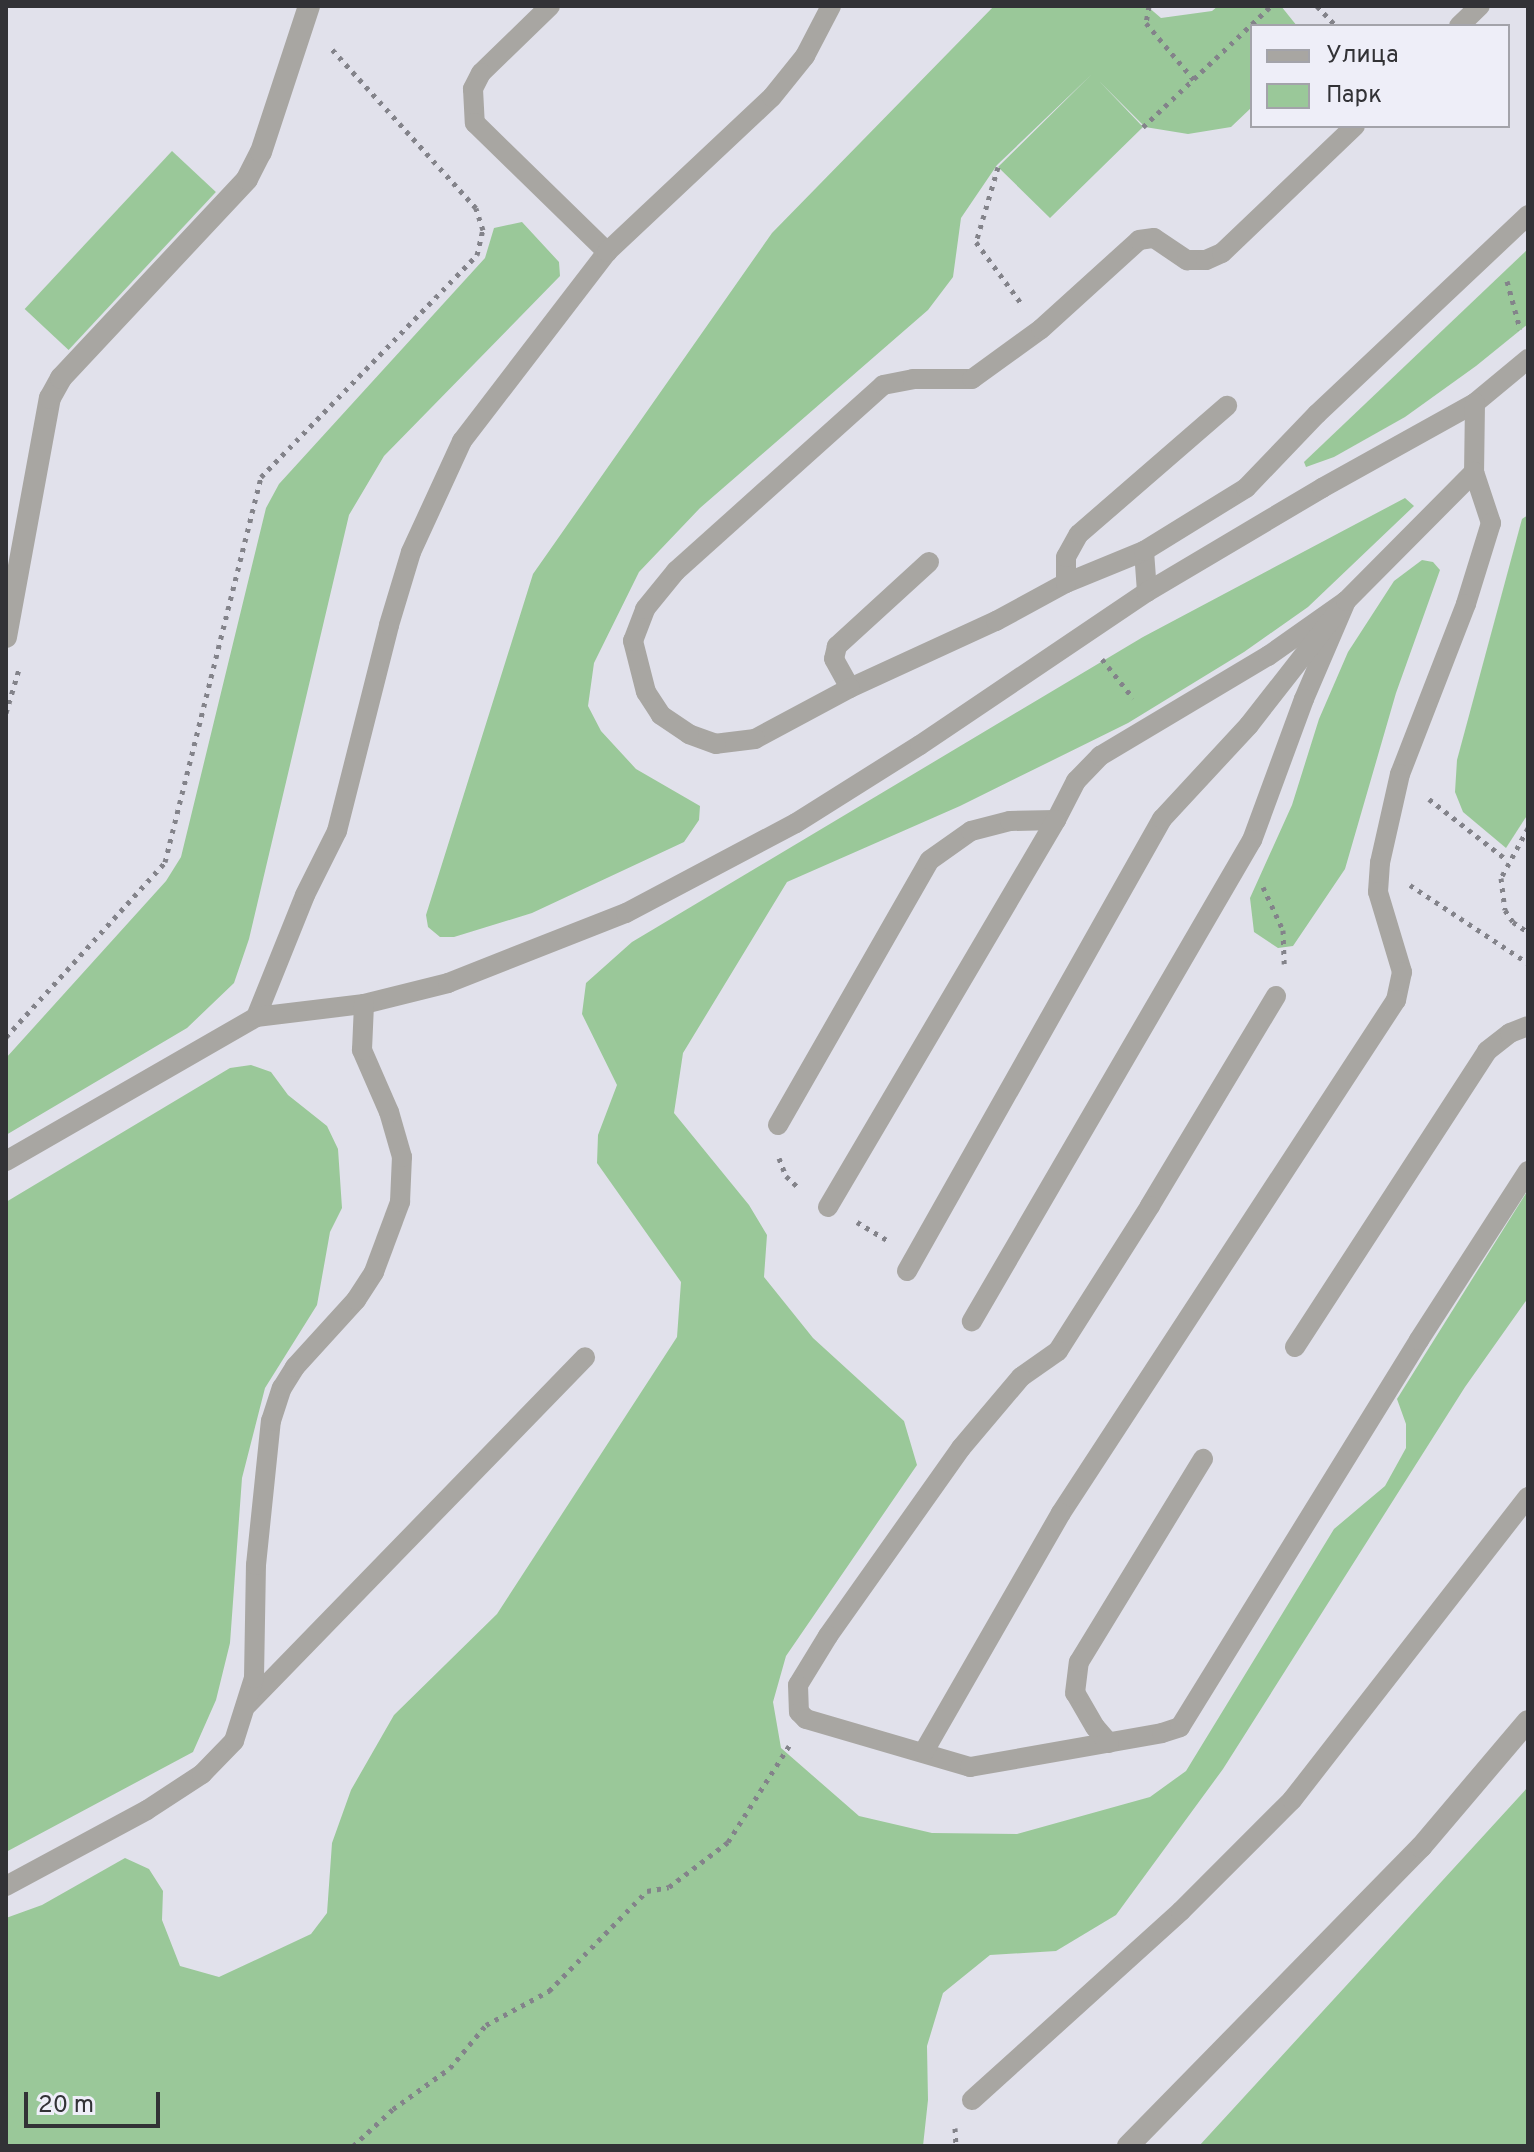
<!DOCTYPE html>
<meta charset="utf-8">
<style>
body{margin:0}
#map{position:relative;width:1534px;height:2152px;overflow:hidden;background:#e1e1eb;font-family:Overpass,sans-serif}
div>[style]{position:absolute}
.green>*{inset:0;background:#9ac899;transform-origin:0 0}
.path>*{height:5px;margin-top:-2.5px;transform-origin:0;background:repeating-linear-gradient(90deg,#83838a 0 4px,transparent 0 10px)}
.service>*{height:20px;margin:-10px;padding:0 10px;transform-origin:10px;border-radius:10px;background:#a8a6a2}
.minor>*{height:22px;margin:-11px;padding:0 11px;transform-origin:11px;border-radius:11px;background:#a8a6a2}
span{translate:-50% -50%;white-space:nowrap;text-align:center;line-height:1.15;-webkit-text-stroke:8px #eeeef8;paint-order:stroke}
.frame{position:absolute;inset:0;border:8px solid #323236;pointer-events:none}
.legend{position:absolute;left:1250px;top:24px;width:260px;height:104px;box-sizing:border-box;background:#eeeef8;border:2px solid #a3a3aa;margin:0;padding:10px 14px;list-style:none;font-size:24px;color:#323236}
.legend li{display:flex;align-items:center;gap:16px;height:40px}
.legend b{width:40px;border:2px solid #a3a3aa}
.scale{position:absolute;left:24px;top:2092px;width:136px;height:36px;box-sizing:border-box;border:4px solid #323236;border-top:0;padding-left:10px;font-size:24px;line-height:28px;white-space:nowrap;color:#323236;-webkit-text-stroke:6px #eeeef8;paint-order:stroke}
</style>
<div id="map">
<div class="green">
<i style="clip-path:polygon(994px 6px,1147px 6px,1161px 18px,1212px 11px,1218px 6px,1281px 6px,1297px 26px,1252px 26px,1252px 107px,1231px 127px,1188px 134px,1145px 127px,1099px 81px,1143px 127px,1050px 218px,998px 167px,1092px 74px,997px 165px,961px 218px,953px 277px,928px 310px,700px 508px,639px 572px,594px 663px,588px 706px,601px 731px,636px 769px,700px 806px,699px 820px,684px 842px,532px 913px,454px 937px,440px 937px,428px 927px,426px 915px,533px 574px,772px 233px)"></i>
<i style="left:172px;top:151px;width:60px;height:216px;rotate:43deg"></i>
<i style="clip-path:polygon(522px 222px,559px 262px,560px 276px,384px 456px,349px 515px,249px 939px,234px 983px,187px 1028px,6px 1135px,6px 1058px,166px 881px,181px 857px,266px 508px,279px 484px,485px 258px,494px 228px)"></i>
<i style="clip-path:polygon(1528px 249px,1528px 324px,1476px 366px,1405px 417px,1334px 457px,1306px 467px,1304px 462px)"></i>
<i style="clip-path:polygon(1405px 498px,1414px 506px,1308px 607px,1244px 652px,1128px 723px,960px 806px,787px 882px,683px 1053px,674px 1113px,749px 1205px,767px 1235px,764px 1277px,813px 1338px,904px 1421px,917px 1465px,786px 1656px,773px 1702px,781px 1748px,859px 1816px,932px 1833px,1017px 1834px,1150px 1797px,1186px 1771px,1334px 1529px,1385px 1486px,1406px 1448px,1406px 1424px,1397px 1399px,1528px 1190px,1528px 1298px,1465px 1387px,1223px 1769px,1116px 1915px,1056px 1951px,990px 1955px,943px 1993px,927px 2046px,928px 2100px,923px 2146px,6px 2146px,6px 1918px,42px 1905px,125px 1858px,149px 1869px,163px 1891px,162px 1920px,180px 1966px,219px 1977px,311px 1934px,327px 1913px,332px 1843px,351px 1790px,394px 1715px,497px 1614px,677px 1337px,681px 1282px,597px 1163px,598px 1135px,617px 1085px,582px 1014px,586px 983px,632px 942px,1143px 637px)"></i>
<i style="clip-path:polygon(1528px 515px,1528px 814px,1506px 848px,1463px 812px,1455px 792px,1457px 760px,1522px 519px)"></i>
<i style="clip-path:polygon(1422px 560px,1433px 562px,1440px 570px,1396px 693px,1345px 869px,1293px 946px,1278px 948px,1254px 932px,1250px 898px,1292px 805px,1319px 719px,1348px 652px,1394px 581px)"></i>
<i style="clip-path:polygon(251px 1065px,271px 1072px,288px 1095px,327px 1126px,338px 1149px,342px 1208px,330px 1232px,317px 1305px,265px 1388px,242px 1478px,230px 1643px,216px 1700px,193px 1752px,6px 1852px,6px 1202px,230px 1068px)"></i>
<i style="clip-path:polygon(1528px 1787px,1528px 2146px,1199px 2146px,1367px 1963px)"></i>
</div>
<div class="path">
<i style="left:1149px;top:6px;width:17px;rotate:100deg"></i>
<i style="left:1146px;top:23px;width:76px;rotate:49.8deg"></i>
<i style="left:1317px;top:6px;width:28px;rotate:46deg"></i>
<i style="left:1143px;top:127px;width:176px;rotate:-43.4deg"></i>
<i style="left:998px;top:167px;width:78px;rotate:106.3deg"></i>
<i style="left:976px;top:242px;width:76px;rotate:53.6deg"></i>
<i style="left:1507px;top:281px;width:50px;rotate:74.8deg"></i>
<i style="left:1102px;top:659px;width:50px;rotate:51.5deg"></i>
<i style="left:6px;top:713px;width:46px;rotate:-73.5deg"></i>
<i style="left:1429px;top:799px;width:99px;rotate:38deg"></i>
<i style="left:1528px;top:828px;width:57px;rotate:118.4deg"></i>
<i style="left:1501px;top:878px;width:32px;rotate:83deg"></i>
<i style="left:1505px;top:910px;width:14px;rotate:56deg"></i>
<i style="left:1513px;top:922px;width:18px;rotate:34deg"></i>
<i style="left:1410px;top:885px;width:141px;rotate:33.5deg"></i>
<i style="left:1263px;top:887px;width:47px;rotate:65.1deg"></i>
<i style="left:1283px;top:930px;width:34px;rotate:88deg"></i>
<i style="left:6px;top:1037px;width:236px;rotate:-47.7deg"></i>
<i style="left:165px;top:862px;width:397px;rotate:-76deg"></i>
<i style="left:261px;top:477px;width:310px;rotate:-45.8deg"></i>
<i style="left:477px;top:255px;width:26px;rotate:-77deg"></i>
<i style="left:483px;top:230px;width:23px;rotate:-108deg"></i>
<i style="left:476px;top:208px;width:216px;rotate:-132.2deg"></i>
<i style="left:779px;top:1158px;width:19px;rotate:69deg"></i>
<i style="left:786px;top:1176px;width:19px;rotate:43deg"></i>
<i style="left:857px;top:1222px;width:37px;rotate:31deg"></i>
<i style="left:955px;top:2128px;width:18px;rotate:87deg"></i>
<i style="left:353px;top:2146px;width:54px;rotate:-42.8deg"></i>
<i style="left:393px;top:2109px;width:70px;rotate:-35.7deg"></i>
<i style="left:450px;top:2068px;width:56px;rotate:-50.1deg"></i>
<i style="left:486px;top:2025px;width:72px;rotate:-28.4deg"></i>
<i style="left:549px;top:1991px;width:140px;rotate:-45.6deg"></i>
<i style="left:647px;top:1891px;width:22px;rotate:-10deg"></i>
<i style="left:669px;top:1887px;width:74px;rotate:-37.3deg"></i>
<i style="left:728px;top:1842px;width:114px;rotate:-57.6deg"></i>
</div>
<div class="service">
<i style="left:550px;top:6px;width:96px;rotate:135.8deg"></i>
<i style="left:481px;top:73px;width:18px;rotate:117deg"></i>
<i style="left:473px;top:89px;width:34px;rotate:87deg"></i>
<i style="left:475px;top:123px;width:185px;rotate:44.3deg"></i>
<i style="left:1459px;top:26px;width:29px;rotate:-44deg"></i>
<i style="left:1475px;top:403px;width:69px;rotate:-39.7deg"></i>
<i style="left:1144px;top:551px;width:41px;rotate:85.8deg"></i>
<i style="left:929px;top:562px;width:125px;rotate:137.6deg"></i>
<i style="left:837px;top:646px;width:13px;rotate:103deg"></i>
<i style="left:834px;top:659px;width:33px;rotate:61deg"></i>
<i style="left:850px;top:688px;width:161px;rotate:-24.7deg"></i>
<i style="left:996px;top:621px;width:80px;rotate:-28.5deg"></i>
<i style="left:1066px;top:583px;width:84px;rotate:-22.3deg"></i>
<i style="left:1144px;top:551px;width:120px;rotate:-31.7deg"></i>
<i style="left:1246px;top:488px;width:103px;rotate:-46.2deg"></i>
<i style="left:1317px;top:414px;width:290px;rotate:-43.3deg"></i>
<i style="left:1066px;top:583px;width:26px;rotate:-90deg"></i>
<i style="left:1066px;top:557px;width:26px;rotate:-61deg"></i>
<i style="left:1079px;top:534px;width:196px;rotate:-40.9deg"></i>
<i style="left:850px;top:688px;width:108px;rotate:151.8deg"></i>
<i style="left:755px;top:739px;width:39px;rotate:173deg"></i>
<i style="left:716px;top:744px;width:29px;rotate:-160deg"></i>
<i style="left:689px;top:734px;width:34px;rotate:-146deg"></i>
<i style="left:661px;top:715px;width:27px;rotate:-123deg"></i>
<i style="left:646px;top:692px;width:53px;rotate:-104.3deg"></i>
<i style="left:633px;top:641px;width:34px;rotate:-69deg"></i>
<i style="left:645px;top:609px;width:49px;rotate:-50.8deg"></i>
<i style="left:676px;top:571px;width:278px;rotate:-41.9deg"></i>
<i style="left:883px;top:385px;width:31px;rotate:-11deg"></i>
<i style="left:913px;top:379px;width:59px"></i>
<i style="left:972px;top:379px;width:85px;rotate:-35.9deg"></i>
<i style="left:1041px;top:329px;width:132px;rotate:-42.2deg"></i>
<i style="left:1139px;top:240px;width:15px;rotate:-8deg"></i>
<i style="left:1154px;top:238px;width:40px;rotate:34deg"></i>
<i style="left:1187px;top:260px;width:19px"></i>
<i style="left:1206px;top:260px;width:17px;rotate:-24deg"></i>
<i style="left:1222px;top:253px;width:184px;rotate:-43.7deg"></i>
<i style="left:1276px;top:996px;width:245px;rotate:121deg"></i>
<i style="left:1150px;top:1206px;width:172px;rotate:122.4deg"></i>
<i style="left:1058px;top:1351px;width:45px;rotate:144.9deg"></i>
<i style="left:1021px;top:1377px;width:93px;rotate:130.2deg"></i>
<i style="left:961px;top:1448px;width:230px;rotate:125.3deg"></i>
<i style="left:828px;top:1636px;width:57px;rotate:121.5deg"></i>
<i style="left:798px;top:1685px;width:27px;rotate:88deg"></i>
<i style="left:799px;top:1712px;width:10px;rotate:45deg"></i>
<i style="left:806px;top:1719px;width:171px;rotate:16.3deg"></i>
<i style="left:970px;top:1767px;width:195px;rotate:-10deg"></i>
<i style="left:1162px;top:1733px;width:19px;rotate:-18deg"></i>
<i style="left:1180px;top:1727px;width:455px;rotate:-58.3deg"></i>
<i style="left:1419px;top:1340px;width:201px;rotate:-57.2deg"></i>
<i style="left:256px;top:1017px;width:131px;rotate:-68.1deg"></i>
<i style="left:305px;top:895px;width:72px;rotate:-63.4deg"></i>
<i style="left:337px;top:831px;width:212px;rotate:-75.8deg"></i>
<i style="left:389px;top:625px;width:76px;rotate:-73.2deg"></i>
<i style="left:411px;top:552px;width:122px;rotate:-65.3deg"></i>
<i style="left:462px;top:441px;width:238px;rotate:-52.5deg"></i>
<i style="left:607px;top:252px;width:226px;rotate:-43.2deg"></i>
<i style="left:772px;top:97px;width:53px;rotate:-51.2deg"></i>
<i style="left:805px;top:56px;width:56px;rotate:-62.5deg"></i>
<i style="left:778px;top:1125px;width:305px;rotate:-60.2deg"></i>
<i style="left:930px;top:860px;width:50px;rotate:-35.3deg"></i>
<i style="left:971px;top:831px;width:40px;rotate:-14.4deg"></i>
<i style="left:1010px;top:821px;width:46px;rotate:-1.2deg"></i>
<i style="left:1056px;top:820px;width:44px;rotate:-62.9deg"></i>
<i style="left:1076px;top:781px;width:35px;rotate:-46deg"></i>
<i style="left:1100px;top:756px;width:196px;rotate:-30.8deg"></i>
<i style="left:1268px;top:656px;width:95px;rotate:-35.2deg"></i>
<i style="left:1346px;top:601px;width:107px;rotate:113.2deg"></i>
<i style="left:1304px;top:699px;width:150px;rotate:110.2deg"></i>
<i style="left:1252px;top:840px;width:557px;rotate:120.2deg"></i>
<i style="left:6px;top:1161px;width:289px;rotate:-29.9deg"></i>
<i style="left:256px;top:1017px;width:109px;rotate:-6.9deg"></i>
<i style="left:364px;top:1004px;width:87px;rotate:-14deg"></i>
<i style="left:448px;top:983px;width:191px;rotate:-21.5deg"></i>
<i style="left:626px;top:913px;width:192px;rotate:-27.9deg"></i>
<i style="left:796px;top:823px;width:146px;rotate:-32.2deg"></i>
<i style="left:920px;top:745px;width:274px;rotate:-34deg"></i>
<i style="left:1147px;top:592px;width:204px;rotate:-30.7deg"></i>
<i style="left:1322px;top:488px;width:175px;rotate:-29.1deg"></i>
<i style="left:1475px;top:403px;width:69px;rotate:90.8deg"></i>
<i style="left:1474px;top:472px;width:54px;rotate:71.6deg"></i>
<i style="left:1491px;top:523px;width:85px;rotate:107.2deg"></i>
<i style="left:1466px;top:604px;width:182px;rotate:111.2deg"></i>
<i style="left:1400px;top:774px;width:91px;rotate:102.7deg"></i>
<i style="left:1380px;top:863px;width:29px;rotate:94deg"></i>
<i style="left:1378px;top:892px;width:84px;rotate:73.3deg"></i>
<i style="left:1402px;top:972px;width:29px;rotate:102deg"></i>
<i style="left:1396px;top:1000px;width:613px;rotate:123.15deg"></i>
<i style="left:1061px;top:1513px;width:275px;rotate:119.9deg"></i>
<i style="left:828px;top:1207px;width:449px;rotate:-59.5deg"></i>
<i style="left:907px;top:1271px;width:519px;rotate:-60.57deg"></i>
<i style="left:1162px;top:819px;width:128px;rotate:-47.2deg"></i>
<i style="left:1249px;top:725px;width:157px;rotate:-52deg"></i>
<i style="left:1346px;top:601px;width:182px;rotate:-45.2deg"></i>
<i style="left:1295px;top:1347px;width:353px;rotate:-57deg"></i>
<i style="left:1487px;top:1051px;width:29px;rotate:-38deg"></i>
<i style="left:1510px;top:1033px;width:19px;rotate:-21deg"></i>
<i style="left:247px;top:1705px;width:485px;rotate:-45.8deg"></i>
<i style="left:1109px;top:1743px;width:21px;rotate:-131deg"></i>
<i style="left:1095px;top:1727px;width:39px;rotate:-120deg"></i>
<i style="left:1075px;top:1693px;width:31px;rotate:-83deg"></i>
<i style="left:1079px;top:1662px;width:238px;rotate:-58.6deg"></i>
<i style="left:6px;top:1886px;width:160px;rotate:-28.3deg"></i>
<i style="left:147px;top:1810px;width:66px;rotate:-33.2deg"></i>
<i style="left:202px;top:1774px;width:46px;rotate:-45.9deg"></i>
<i style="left:234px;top:1741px;width:66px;rotate:-72.4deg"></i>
<i style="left:254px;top:1678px;width:113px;rotate:-89deg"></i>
<i style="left:256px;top:1565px;width:145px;rotate:-84.1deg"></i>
<i style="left:271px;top:1421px;width:35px;rotate:-72deg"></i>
<i style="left:282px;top:1388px;width:25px;rotate:-58deg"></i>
<i style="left:295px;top:1367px;width:91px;rotate:-47.7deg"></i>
<i style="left:356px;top:1300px;width:33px;rotate:-57deg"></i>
<i style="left:374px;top:1272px;width:75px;rotate:-69.6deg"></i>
<i style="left:400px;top:1202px;width:45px;rotate:-87.5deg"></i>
<i style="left:402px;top:1157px;width:47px;rotate:-106.1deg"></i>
<i style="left:389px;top:1112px;width:68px;rotate:-113.5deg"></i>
<i style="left:362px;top:1050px;width:46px;rotate:-87.5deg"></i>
<i style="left:972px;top:2100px;width:282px;rotate:-42.1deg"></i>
<i style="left:1181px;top:1911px;width:157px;rotate:-45deg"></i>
<i style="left:1292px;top:1800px;width:384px;rotate:-52.1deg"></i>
</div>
<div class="minor">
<i style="left:6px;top:637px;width:243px;rotate:-79.6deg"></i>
<i style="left:50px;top:398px;width:23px;rotate:-61deg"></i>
<i style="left:61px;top:378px;width:272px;rotate:-46.9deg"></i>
<i style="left:247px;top:179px;width:30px;rotate:-63deg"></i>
<i style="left:261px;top:152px;width:154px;rotate:-71.8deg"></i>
<i style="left:1128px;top:2146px;width:419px;rotate:-45.6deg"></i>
<i style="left:1421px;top:1847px;width:165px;rotate:-49.7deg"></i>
</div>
<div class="frame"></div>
<ul class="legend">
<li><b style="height:10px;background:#a8a6a2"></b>Улица</li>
<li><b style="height:22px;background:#9ac899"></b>Парк</li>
</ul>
<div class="scale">20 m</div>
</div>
